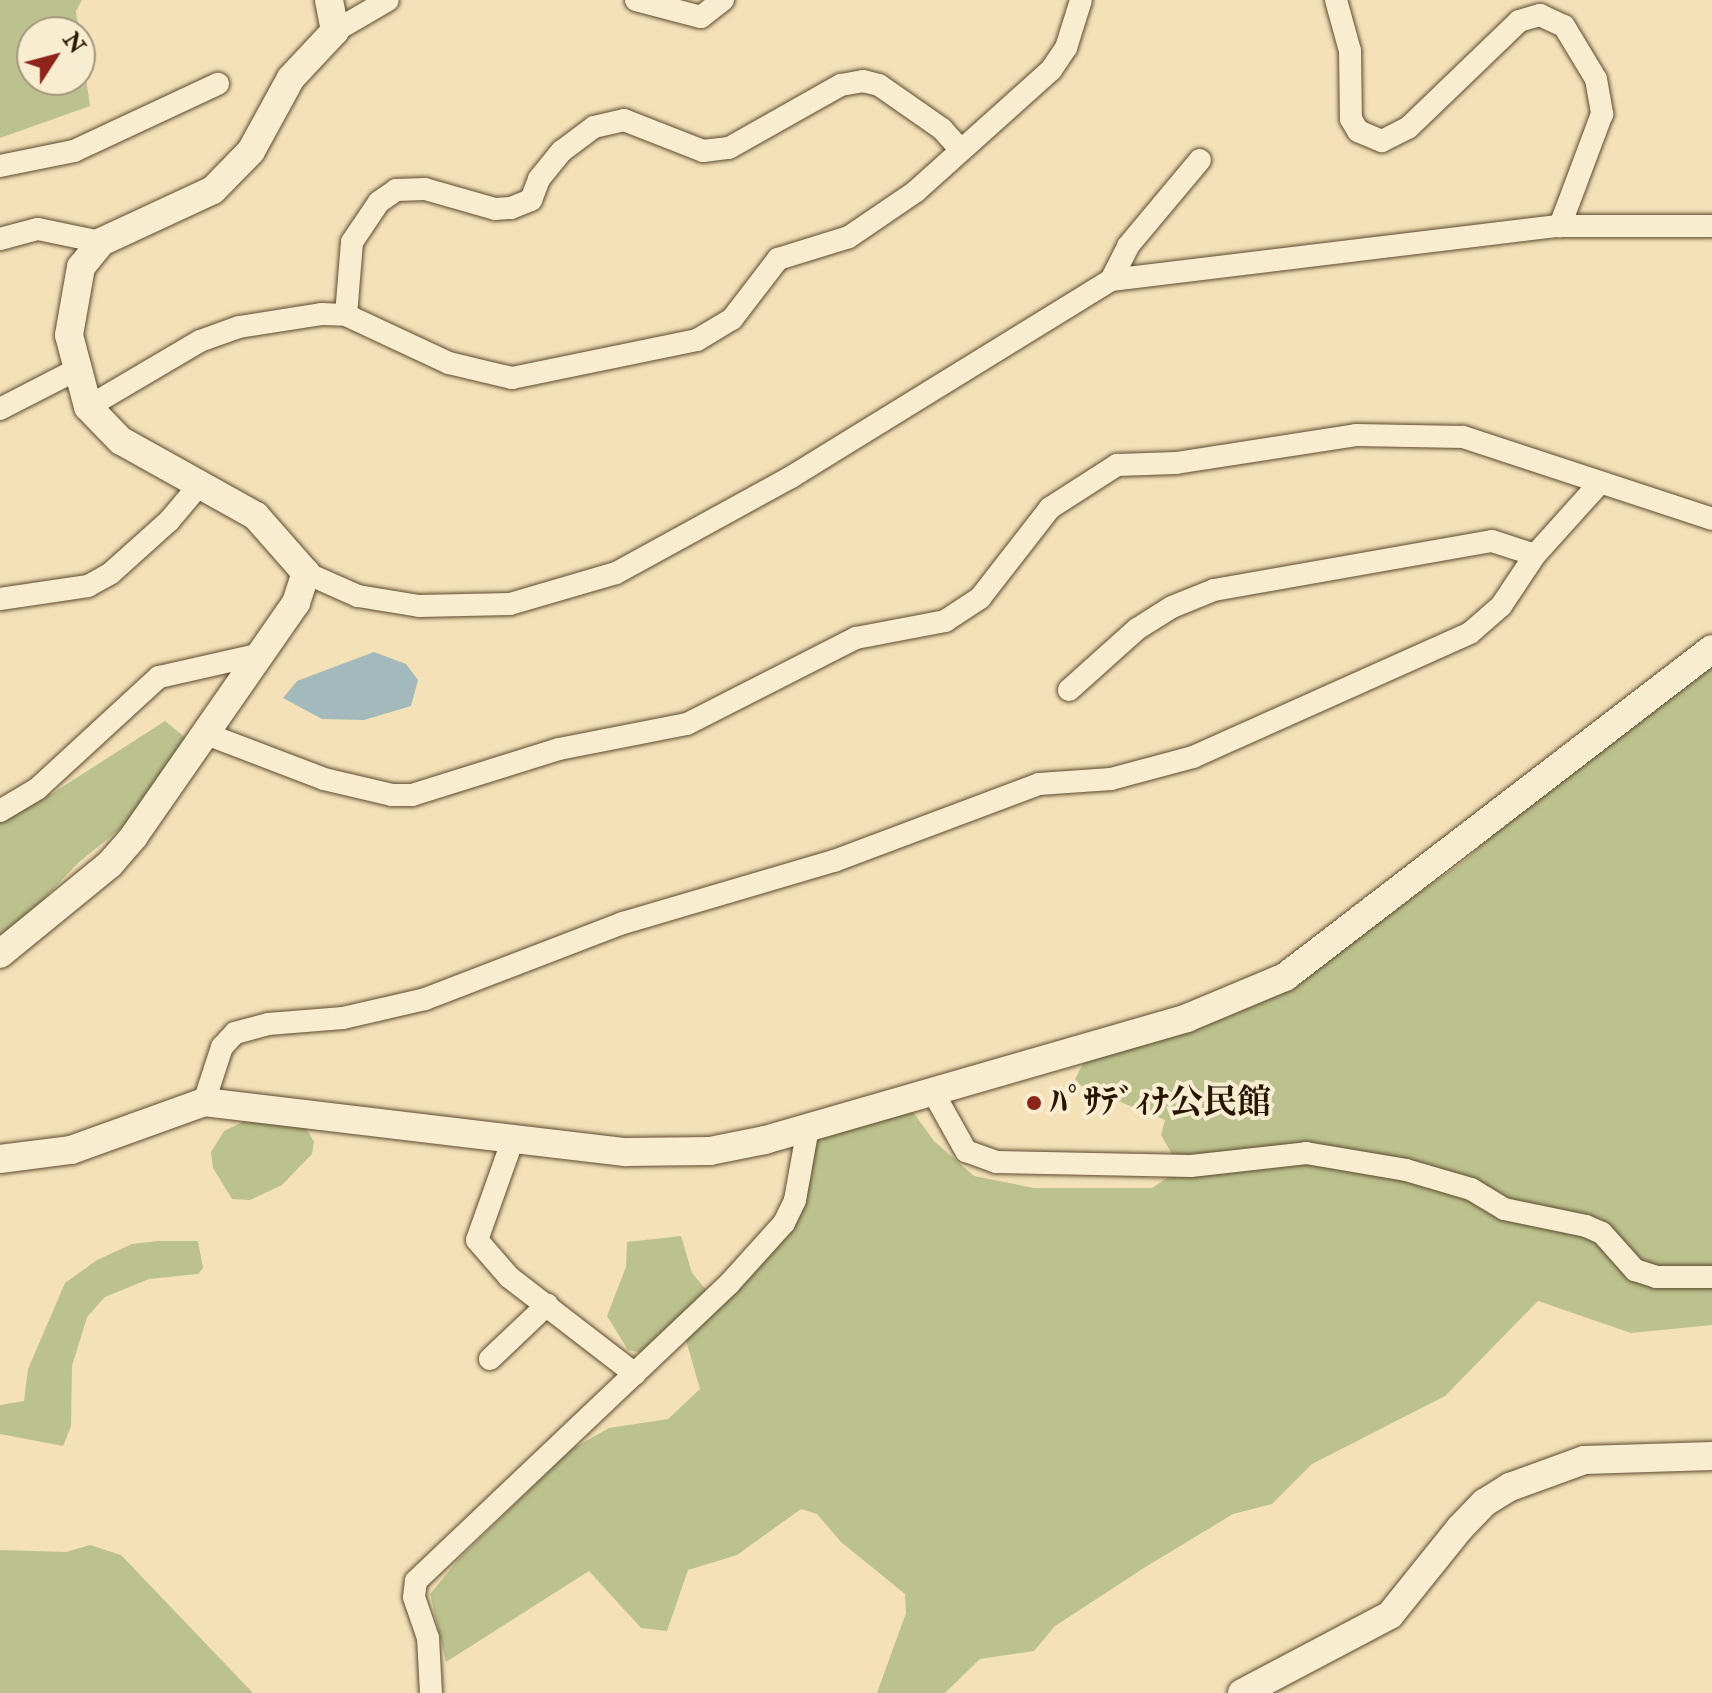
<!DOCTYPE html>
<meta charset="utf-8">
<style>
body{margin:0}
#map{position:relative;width:1712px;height:1693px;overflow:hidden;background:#f4e1b8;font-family:"IM FELL Double Pica","Noto Serif JP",serif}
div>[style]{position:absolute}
.green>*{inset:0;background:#bcc28e}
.water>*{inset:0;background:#a2babb}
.roads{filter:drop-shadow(0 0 2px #5b4a2e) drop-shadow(0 0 2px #5b4a2e)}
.minor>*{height:22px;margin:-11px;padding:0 11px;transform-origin:11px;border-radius:11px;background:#f8ecd1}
.tertiary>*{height:28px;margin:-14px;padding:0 14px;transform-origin:14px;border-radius:14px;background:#f8ecd1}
.dots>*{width:22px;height:22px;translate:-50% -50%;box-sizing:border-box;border:4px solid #f8ecd1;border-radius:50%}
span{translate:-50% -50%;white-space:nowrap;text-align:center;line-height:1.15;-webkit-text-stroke:8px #f8ecd1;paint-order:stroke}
.poi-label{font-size:34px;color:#281700;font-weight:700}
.left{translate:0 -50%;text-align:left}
.north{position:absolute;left:16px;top:16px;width:80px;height:80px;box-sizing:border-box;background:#f8ecd1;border:2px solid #a5977d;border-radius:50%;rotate:54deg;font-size:22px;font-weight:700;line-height:32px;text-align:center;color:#281700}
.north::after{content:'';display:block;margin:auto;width:28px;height:36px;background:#8f2418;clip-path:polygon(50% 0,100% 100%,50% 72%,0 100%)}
</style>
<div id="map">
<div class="green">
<i style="clip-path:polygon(0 0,82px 0,76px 11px,79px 32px,32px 32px,32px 80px,80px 80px,80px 37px,90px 106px,0 138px)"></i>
<i style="clip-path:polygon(1712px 665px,1712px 1325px,1631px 1333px,1538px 1301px,1445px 1396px,1312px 1464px,1272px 1504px,1233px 1514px,1147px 1566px,1055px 1626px,1034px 1651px,980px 1659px,945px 1693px,877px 1693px,906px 1613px,905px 1594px,841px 1542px,817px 1514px,801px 1509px,737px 1555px,688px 1570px,667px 1631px,641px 1628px,589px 1571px,446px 1662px,430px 1594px,458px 1560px,572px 1449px,609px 1428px,668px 1419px,700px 1389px,685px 1337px,643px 1353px,628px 1350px,607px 1316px,626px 1267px,627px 1242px,681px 1236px,692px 1273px,708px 1292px,803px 1202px,812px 1175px,812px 1135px,910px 1108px,934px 1141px,974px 1176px,1034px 1188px,1152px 1188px,1167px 1178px,1172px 1154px,1161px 1135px,1165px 1120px,1081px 1086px,1075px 1079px,1083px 1064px,1113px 1048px,1268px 997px,1463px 862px,1541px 791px)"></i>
<i style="clip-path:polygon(165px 721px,187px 739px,137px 815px,78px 863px,0 945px,0 819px,53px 793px)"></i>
<i style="clip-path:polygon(249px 1119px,305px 1126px,314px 1142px,312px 1154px,282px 1185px,250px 1200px,232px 1199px,213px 1168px,211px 1152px,224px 1131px)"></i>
<i style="clip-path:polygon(158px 1241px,198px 1241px,203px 1268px,198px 1274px,149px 1279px,105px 1297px,87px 1317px,72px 1366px,71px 1426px,63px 1446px,0 1434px,0 1405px,24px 1401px,28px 1369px,65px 1283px,97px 1260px,132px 1244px)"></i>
<i style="clip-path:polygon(90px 1545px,121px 1555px,253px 1693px,0 1693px,0 1550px,66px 1552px)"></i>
</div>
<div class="water">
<i style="clip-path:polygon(374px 652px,406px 664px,418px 680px,411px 706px,364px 720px,322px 719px,283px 698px,297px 681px)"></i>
</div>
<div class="roads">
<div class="minor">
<i style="left:636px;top:0;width:67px;rotate:14.7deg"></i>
<i style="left:701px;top:17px;width:28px;rotate:-38deg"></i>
<i style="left:1336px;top:0;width:53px;rotate:74.6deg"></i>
<i style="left:1350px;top:51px;width:68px;rotate:89.2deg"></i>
<i style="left:1351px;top:119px;width:14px;rotate:60deg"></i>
<i style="left:1358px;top:131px;width:26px;rotate:23deg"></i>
<i style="left:1382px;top:141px;width:29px;rotate:-27deg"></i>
<i style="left:1408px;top:128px;width:154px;rotate:-43.9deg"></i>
<i style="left:1519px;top:21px;width:22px;rotate:-16deg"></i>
<i style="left:1540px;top:15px;width:26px;rotate:25deg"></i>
<i style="left:1564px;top:26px;width:62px;rotate:58.9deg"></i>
<i style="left:1596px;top:79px;width:36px;rotate:80deg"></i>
<i style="left:1602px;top:114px;width:120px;rotate:110.6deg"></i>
<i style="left:335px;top:31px;width:61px;rotate:-30.3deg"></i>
<i style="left:0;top:166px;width:76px;rotate:-11.5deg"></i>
<i style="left:74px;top:151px;width:159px;rotate:-25deg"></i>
<i style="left:0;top:239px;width:39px;rotate:-15deg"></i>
<i style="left:38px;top:229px;width:64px;rotate:11.7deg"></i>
<i style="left:1111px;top:280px;width:452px;rotate:-6.9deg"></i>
<i style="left:1560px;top:226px;width:152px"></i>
<i style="left:346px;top:315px;width:73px;rotate:-85.3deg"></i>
<i style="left:352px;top:242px;width:48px;rotate:-56deg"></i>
<i style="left:379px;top:202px;width:21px;rotate:-35deg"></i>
<i style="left:396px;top:190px;width:29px;rotate:-2deg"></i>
<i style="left:425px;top:189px;width:73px;rotate:15.9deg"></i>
<i style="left:495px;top:209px;width:16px;rotate:-4deg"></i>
<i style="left:511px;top:208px;width:22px;rotate:-22deg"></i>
<i style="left:531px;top:200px;width:22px;rotate:-69deg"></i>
<i style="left:539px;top:179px;width:36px;rotate:-51deg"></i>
<i style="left:562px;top:151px;width:40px;rotate:-37deg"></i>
<i style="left:594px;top:127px;width:31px;rotate:-13deg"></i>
<i style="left:624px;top:120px;width:85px;rotate:21.4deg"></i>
<i style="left:703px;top:151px;width:26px;rotate:-7deg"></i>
<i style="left:729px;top:148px;width:129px;rotate:-29.4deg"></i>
<i style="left:841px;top:85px;width:22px;rotate:-10deg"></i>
<i style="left:863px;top:81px;width:16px;rotate:14deg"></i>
<i style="left:879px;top:85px;width:77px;rotate:34.9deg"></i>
<i style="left:942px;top:129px;width:27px;rotate:48deg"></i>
<i style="left:88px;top:407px;width:130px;rotate:-30.5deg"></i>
<i style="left:200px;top:341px;width:41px;rotate:-19.7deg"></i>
<i style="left:239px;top:327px;width:83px;rotate:-9deg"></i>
<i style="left:321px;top:314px;width:25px;rotate:2deg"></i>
<i style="left:346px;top:315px;width:114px;rotate:25deg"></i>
<i style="left:449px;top:363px;width:65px;rotate:13.4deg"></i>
<i style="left:512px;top:378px;width:189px;rotate:-11.6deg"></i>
<i style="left:697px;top:340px;width:41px;rotate:-31deg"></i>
<i style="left:732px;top:319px;width:76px;rotate:-52.5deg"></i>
<i style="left:778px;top:259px;width:74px;rotate:-17.2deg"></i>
<i style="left:849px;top:237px;width:80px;rotate:-34.3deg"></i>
<i style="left:915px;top:192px;width:183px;rotate:-41.9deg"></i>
<i style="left:1051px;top:70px;width:27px;rotate:-56deg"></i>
<i style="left:1066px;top:48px;width:50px;rotate:-72.6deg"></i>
<i style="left:0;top:409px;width:85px;rotate:-27.2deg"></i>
<i style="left:306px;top:573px;width:57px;rotate:23.9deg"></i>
<i style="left:358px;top:596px;width:62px;rotate:9.3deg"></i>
<i style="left:419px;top:606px;width:91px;rotate:-1.3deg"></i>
<i style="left:510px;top:604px;width:110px;rotate:-16.3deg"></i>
<i style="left:616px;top:573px;width:200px;rotate:-28.7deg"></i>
<i style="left:791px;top:477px;width:376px;rotate:-31.6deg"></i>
<i style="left:1111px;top:280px;width:38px;rotate:-63deg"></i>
<i style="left:1128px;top:246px;width:112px;rotate:-50.1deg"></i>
<i style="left:0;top:599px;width:89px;rotate:-8.4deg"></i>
<i style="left:88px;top:586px;width:26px;rotate:-29deg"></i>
<i style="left:111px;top:573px;width:78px;rotate:-41.9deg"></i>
<i style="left:169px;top:521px;width:48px;rotate:-50deg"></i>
<i style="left:1069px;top:690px;width:91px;rotate:-41.9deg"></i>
<i style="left:1137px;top:629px;width:41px;rotate:-32.2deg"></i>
<i style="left:1172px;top:607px;width:45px;rotate:-22deg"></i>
<i style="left:1214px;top:590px;width:282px;rotate:-10deg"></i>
<i style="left:1492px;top:541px;width:45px;rotate:18deg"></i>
<i style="left:209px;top:735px;width:123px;rotate:20.9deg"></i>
<i style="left:324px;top:779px;width:70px;rotate:13.2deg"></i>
<i style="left:392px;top:795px;width:20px"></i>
<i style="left:412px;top:795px;width:154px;rotate:-17.4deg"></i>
<i style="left:559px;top:749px;width:130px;rotate:-11.1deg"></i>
<i style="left:687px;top:724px;width:190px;rotate:-27deg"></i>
<i style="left:856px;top:638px;width:91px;rotate:-10.8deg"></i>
<i style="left:945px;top:621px;width:42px;rotate:-33.3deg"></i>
<i style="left:980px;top:598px;width:114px;rotate:-52.1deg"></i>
<i style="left:1050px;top:508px;width:80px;rotate:-32.7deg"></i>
<i style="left:1117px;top:465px;width:59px;rotate:-1.9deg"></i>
<i style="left:1176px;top:463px;width:182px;rotate:-8.8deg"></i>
<i style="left:1356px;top:435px;width:107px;rotate:1.1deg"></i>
<i style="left:1463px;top:437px;width:262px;rotate:18.2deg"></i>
<i style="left:0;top:811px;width:43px;rotate:-30.7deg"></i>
<i style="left:37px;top:789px;width:166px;rotate:-42.6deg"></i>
<i style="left:159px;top:677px;width:105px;rotate:-12.7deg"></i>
<i style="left:933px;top:1092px;width:68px;rotate:60.8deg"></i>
<i style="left:966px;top:1151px;width:32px;rotate:20deg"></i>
<i style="left:996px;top:1162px;width:195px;rotate:1.2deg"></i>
<i style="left:1191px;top:1166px;width:116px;rotate:-6.4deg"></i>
<i style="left:1306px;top:1153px;width:101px;rotate:9.6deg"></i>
<i style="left:1406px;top:1170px;width:68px;rotate:16.3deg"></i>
<i style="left:1471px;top:1189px;width:39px;rotate:31deg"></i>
<i style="left:1504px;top:1209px;width:84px;rotate:11.7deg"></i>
<i style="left:1586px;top:1226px;width:17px;rotate:24deg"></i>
<i style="left:1602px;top:1233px;width:50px;rotate:48.3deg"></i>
<i style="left:1635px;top:1270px;width:22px;rotate:18deg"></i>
<i style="left:1656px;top:1277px;width:56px"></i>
<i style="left:204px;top:1102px;width:58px;rotate:-71.9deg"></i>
<i style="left:222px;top:1047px;width:19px;rotate:-47deg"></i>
<i style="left:235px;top:1033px;width:34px;rotate:-15deg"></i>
<i style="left:268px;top:1024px;width:75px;rotate:-4.6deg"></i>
<i style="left:343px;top:1018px;width:84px;rotate:-13deg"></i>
<i style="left:425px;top:999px;width:212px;rotate:-21deg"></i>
<i style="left:623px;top:923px;width:220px;rotate:-16.4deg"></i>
<i style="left:834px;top:861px;width:219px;rotate:-20.6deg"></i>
<i style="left:1039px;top:784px;width:72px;rotate:-4deg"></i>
<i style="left:1111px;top:779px;width:85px;rotate:-15deg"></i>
<i style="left:1193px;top:757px;width:303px;rotate:-24.1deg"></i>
<i style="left:1470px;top:633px;width:41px;rotate:-41.1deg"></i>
<i style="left:1501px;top:606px;width:61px;rotate:-56.3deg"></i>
<i style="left:1535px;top:555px;width:96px;rotate:-48deg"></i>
<i style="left:513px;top:1139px;width:107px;rotate:109.6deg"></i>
<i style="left:477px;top:1240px;width:49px;rotate:49.1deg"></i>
<i style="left:509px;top:1277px;width:159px;rotate:37.6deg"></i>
<i style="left:490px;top:1359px;width:79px;rotate:-43.5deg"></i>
<i style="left:431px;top:1693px;width:55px;rotate:-93.1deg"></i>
<i style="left:428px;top:1638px;width:43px;rotate:-108.9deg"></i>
<i style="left:414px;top:1597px;width:16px;rotate:-83deg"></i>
<i style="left:416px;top:1581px;width:431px;rotate:-43.5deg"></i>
<i style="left:729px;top:1284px;width:82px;rotate:-48deg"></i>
<i style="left:784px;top:1223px;width:25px;rotate:-64deg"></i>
<i style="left:795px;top:1200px;width:73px;rotate:-79.8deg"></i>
</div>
<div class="tertiary">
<i style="left:0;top:954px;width:142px;rotate:-39.3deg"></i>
<i style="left:110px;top:864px;width:37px;rotate:-49deg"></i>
<i style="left:134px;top:836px;width:284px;rotate:-55.2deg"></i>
<i style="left:296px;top:603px;width:32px;rotate:-72deg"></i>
<i style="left:306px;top:573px;width:76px;rotate:-131.3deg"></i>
<i style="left:256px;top:516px;width:154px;rotate:-150.9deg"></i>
<i style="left:121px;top:441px;width:47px;rotate:-134.1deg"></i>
<i style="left:88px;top:407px;width:74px;rotate:-104.8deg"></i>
<i style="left:69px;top:335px;width:69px;rotate:-80deg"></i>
<i style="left:81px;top:267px;width:32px;rotate:-51deg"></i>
<i style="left:101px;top:242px;width:123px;rotate:-24.9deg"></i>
<i style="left:213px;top:190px;width:54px;rotate:-45.7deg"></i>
<i style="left:251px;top:151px;width:83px;rotate:-61.3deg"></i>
<i style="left:291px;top:78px;width:64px;rotate:-46.9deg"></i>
<i style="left:335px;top:31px;width:32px;rotate:-101deg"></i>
<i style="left:0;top:1159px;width:72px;rotate:-7.2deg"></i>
<i style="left:71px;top:1150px;width:141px;rotate:-19.8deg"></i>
<i style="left:204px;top:1102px;width:424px;rotate:6.8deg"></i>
<i style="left:625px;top:1152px;width:85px;rotate:-0.7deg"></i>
<i style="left:710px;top:1151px;width:56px;rotate:-11.3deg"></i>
<i style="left:765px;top:1140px;width:439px;rotate:-16.1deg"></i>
<i style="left:1187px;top:1018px;width:106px;rotate:-22.7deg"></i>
<i style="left:1285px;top:977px;width:538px;rotate:-37.53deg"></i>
<i style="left:1242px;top:1693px;width:167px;rotate:-27.8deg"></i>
<i style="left:1390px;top:1615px;width:112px;rotate:-51.2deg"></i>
<i style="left:1460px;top:1528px;width:35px;rotate:-46deg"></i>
<i style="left:1484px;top:1503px;width:31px;rotate:-32deg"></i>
<i style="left:1510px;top:1487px;width:79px;rotate:-20deg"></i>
<i style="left:1584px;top:1460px;width:128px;rotate:-1.8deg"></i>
</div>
</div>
<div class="dots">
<i style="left:1034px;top:1103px;background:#8f2418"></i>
</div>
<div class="poi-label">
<span class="left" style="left:1050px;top:1103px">ﾊﾟｻﾃﾞｨﾅ公民館</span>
</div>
<div class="north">N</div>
</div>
